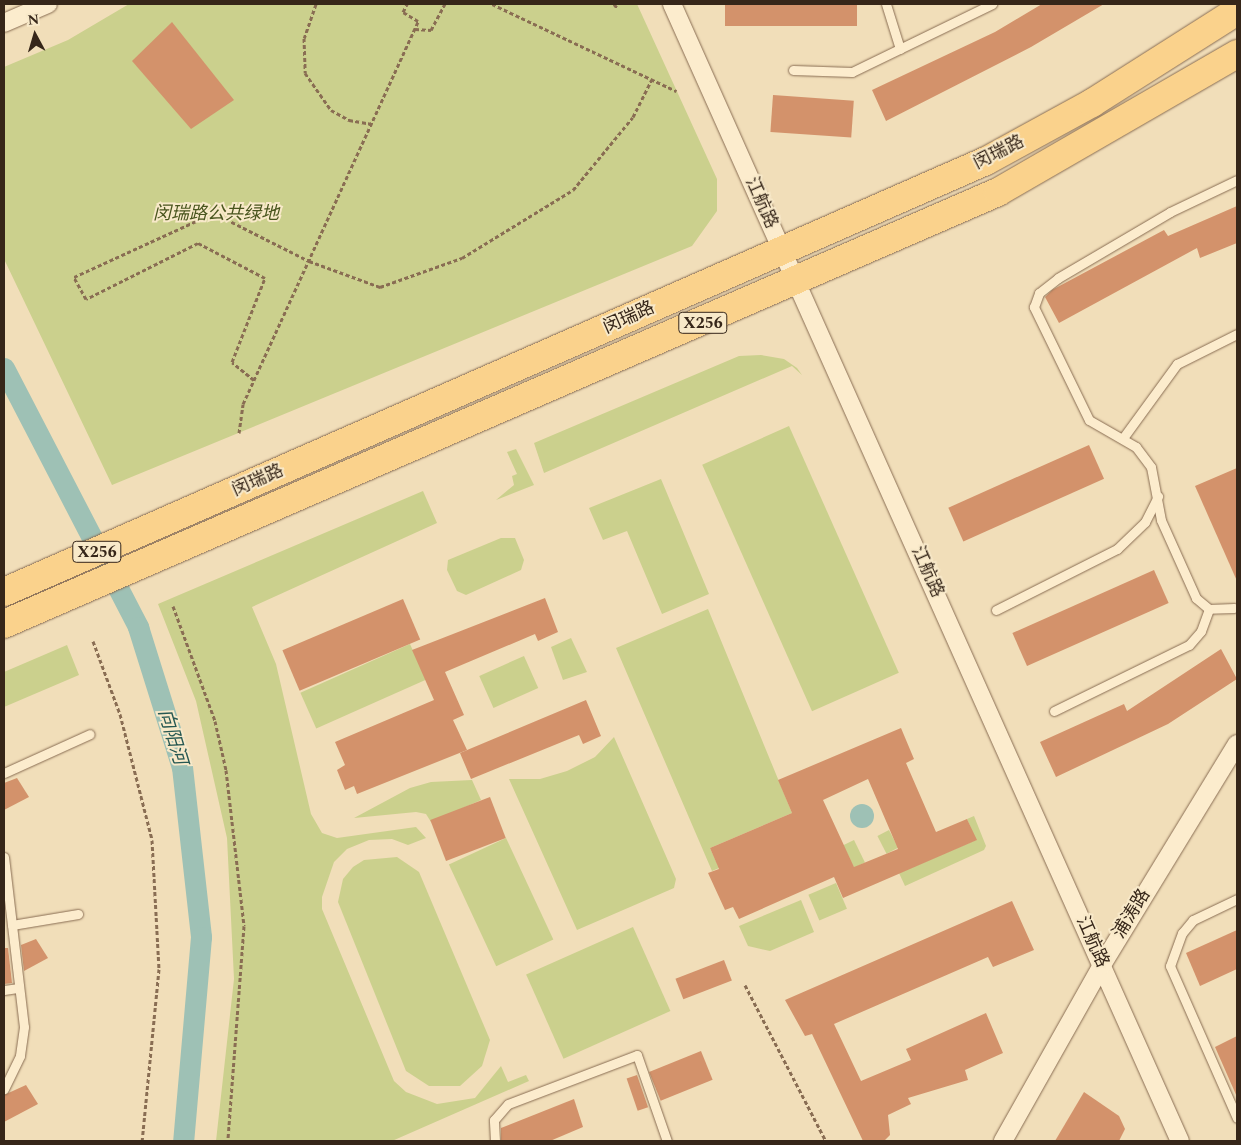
<!DOCTYPE html>
<meta charset="utf-8">
<style>
body{margin:0}
#map{position:relative;width:1241px;height:1145px;overflow:hidden;background:#f1deb9;font-family:Spectral,"Noto Sans SC",serif}
div>[style]{position:absolute}
.green>*{inset:0;background:#cbd08d;transform-origin:0 0}
.water>*{inset:0;background:#9ec1b5}
.round{border-radius:50%}
.canal>*{height:21px;margin:-10.5px;padding:0 10.5px;transform-origin:10.5px;border-radius:10.5px;background:#9ec1b5}
.building>*{inset:0;background:#d3926b;transform-origin:0 0}
.path>*{height:3px;margin-top:-1.5px;transform-origin:0;background:repeating-linear-gradient(90deg,#896d53 0 4px,transparent 0 6.5px)}
.roads{filter:drop-shadow(0 0 1px #896d53) drop-shadow(0 0 1px #896d53)}
.service>*{height:9px;margin:-4.5px;padding:0 4.5px;transform-origin:4.5px;border-radius:4.5px;background:#fceccd}
.minor>*{height:18px;margin:-9px;padding:0 9px;transform-origin:9px;border-radius:9px;background:#fceccd}
.primary>*{height:28px;margin:-14px;padding:0 14px;transform-origin:14px;border-radius:14px;background:#fad28c}
span{translate:-50% -50%;white-space:nowrap;text-align:center;line-height:1.15;-webkit-text-stroke:4px #f8e9c9;paint-order:stroke}
.shield-label span{padding:1px 4px;background:#f8e9c9;border:1px solid;border-radius:4px;-webkit-text-stroke-width:0}
.shield-label{font-size:16px;color:#362619;font-weight:700}
.street-label{font-size:18px;color:#362619}
.park-label{font-size:18px;color:#49551e;font-style:italic}
.water-label{font-size:19px;color:#275852;font-style:italic}
.frame{position:absolute;inset:0;border:5px solid #362619;pointer-events:none}
.north{position:absolute;left:10px;top:10px;width:50px;height:50px;-webkit-text-stroke:4px #f8e9c9;paint-order:stroke;rotate:354deg;font-size:14px;font-weight:700;line-height:20px;text-align:center;color:#362619}
.north::after{content:'';display:block;margin:auto;width:18px;height:22px;background:#362619;clip-path:polygon(50% 0,100% 100%,50% 72%,0 100%)}
</style>
<div id="map">
<div class="green">
<i style="clip-path:polygon(129px 4px,637px 4px,717px 179px,717px 211px,692px 246px,112px 485px,4px 259px,4px 67px,68px 40px)"></i>
<i style="clip-path:polygon(761px 355px,784px 359px,797px 368px,802px 375px,792px 366px,544px 473px,534px 443px,739px 356px)"></i>
<i style="left:789px;top:426px;width:270px;height:95px;rotate:66deg"></i>
<i style="clip-path:polygon(516px 449px,534px 485px,496px 500px,514px 485px,512px 476px,517px 474px,507px 452px)"></i>
<i style="clip-path:polygon(661px 479px,709px 594px,662px 614px,627px 531px,603px 540px,589px 508px)"></i>
<i style="clip-path:polygon(423px 491px,437px 523px,252px 607px,276px 664px,311px 814px,322px 833px,337px 838px,416px 827px,426px 838px,408px 845px,392px 839px,369px 840px,347px 849px,334px 862px,322px 897px,322px 909px,394px 1081px,406px 1092px,437px 1104px,475px 1098px,501px 1066px,508px 1082px,526px 1075px,529px 1081px,392px 1141px,216px 1141px,234px 979px,227px 838px,196px 701px,158px 604px)"></i>
<i style="clip-path:polygon(501px 538px,515px 538px,524px 560px,521px 570px,466px 595px,457px 591px,447px 570px,448px 560px)"></i>
<i style="clip-path:polygon(708px 609px,792px 813px,710px 848px,719px 868px,712px 871px,616px 648px)"></i>
<i style="clip-path:polygon(571px 638px,587px 672px,563px 680px,551px 647px)"></i>
<i style="left:410px;top:644px;width:39px;height:120px;rotate:66deg"></i>
<i style="clip-path:polygon(67px 645px,79px 675px,4px 707px,4px 672px)"></i>
<i style="left:524px;top:656px;width:35px;height:49px;rotate:66deg"></i>
<i style="clip-path:polygon(614px 737px,676px 879px,674px 888px,577px 930px,509px 779px,540px 779px,567px 771px,595px 757px)"></i>
<i style="clip-path:polygon(472px 780px,481px 800px,431px 822px,426px 814px,416px 812px,354px 818px,410px 788px,431px 782px)"></i>
<i style="clip-path:polygon(974px 816px,986px 846px,984px 850px,905px 886px,899px 873px,976px 840px,967px 819px)"></i>
<i style="left:889px;top:830px;width:20px;height:13px;rotate:63deg"></i>
<i style="left:506px;top:838px;width:112px;height:63px;rotate:65deg"></i>
<i style="left:854px;top:840px;width:25px;height:12px;rotate:64deg"></i>
<i style="clip-path:polygon(397px 857px,419px 872px,490px 1040px,482px 1066px,460px 1086px,429px 1086px,406px 1071px,338px 902px,343px 879px,353px 867px,364px 860px)"></i>
<i style="left:836px;top:883px;width:28px;height:30px;rotate:67deg"></i>
<i style="clip-path:polygon(801px 900px,814px 932px,770px 951px,748px 946px,739px 926px)"></i>
<i style="left:633px;top:927px;width:92px;height:117px;rotate:66deg"></i>
</div>
<div class="water">
<i class="round" style="left:850px;top:804px;width:24px;height:24px"></i>
</div>
<div class="canal">
<i style="left:4px;top:368px;width:292px;rotate:62.6deg"></i>
<i style="left:138px;top:627px;width:147px;rotate:72.6deg"></i>
<i style="left:182px;top:767px;width:171px;rotate:83.6deg"></i>
<i style="left:201px;top:937px;width:205px;rotate:95deg"></i>
</div>
<div class="building">
<i style="left:725px;top:4px;width:132px;height:22px"></i>
<i style="clip-path:polygon(1042px 4px,1104px 4px,1031px 47px,886px 121px,872px 90px,995px 32px)"></i>
<i style="clip-path:polygon(172px 22px,234px 100px,191px 129px,132px 61px)"></i>
<i style="left:773px;top:95px;width:81px;height:37px;rotate:4deg"></i>
<i style="clip-path:polygon(1237px 206px,1237px 243px,1200px 258px,1197px 248px,1059px 323px,1045px 297px,1052px 290px,1164px 230px,1168px 236px)"></i>
<i style="left:1089px;top:445px;width:37px;height:154px;rotate:66deg"></i>
<i style="clip-path:polygon(1237px 468px,1237px 581px,1195px 486px)"></i>
<i style="left:1154px;top:570px;width:36px;height:155px;rotate:66deg"></i>
<i style="clip-path:polygon(545px 598px,558px 632px,538px 641px,535px 634px,445px 672px,464px 715px,453px 720px,467px 750px,357px 794px,354px 786px,345px 790px,337px 770px,345px 765px,335px 742px,434px 700px,412px 650px)"></i>
<i style="left:403px;top:599px;width:44px;height:131px;rotate:67deg"></i>
<i style="clip-path:polygon(1221px 649px,1237px 679px,1168px 724px,1056px 777px,1040px 742px,1124px 704px,1127px 711px)"></i>
<i style="clip-path:polygon(586px 700px,601px 736px,583px 744px,579px 735px,471px 779px,460px 753px)"></i>
<i style="clip-path:polygon(evenodd,901px 728px,914px 759px,906px 763px,936px 832px,967px 819px,977px 840px,843px 898px,834px 877px,739px 919px,733px 907px,725px 910px,708px 873px,719px 869px,710px 848px,792px 813px,778px 780px,901px 728px,868px 779px,898px 849px,854px 867px,823px 800px,868px 779px)"></i>
<i style="clip-path:polygon(17px 778px,29px 797px,4px 810px,4px 783px)"></i>
<i style="left:490px;top:797px;width:44px;height:64px;rotate:69deg"></i>
<i style="clip-path:polygon(1012px 901px,1034px 950px,993px 967px,988px 957px,834px 1024px,861px 1081px,911px 1060px,906px 1049px,986px 1013px,1003px 1053px,965px 1070px,968px 1080px,908px 1098px,911px 1104px,888px 1115px,890px 1135px,884px 1141px,863px 1141px,812px 1034px,805px 1036px,785px 1000px)"></i>
<i style="clip-path:polygon(1237px 930px,1237px 969px,1200px 986px,1186px 953px)"></i>
<i style="clip-path:polygon(36px 939px,48px 958px,24px 971px,21px 945px)"></i>
<i style="clip-path:polygon(4px 948px,8px 948px,12px 983px,4px 984px)"></i>
<i style="left:724px;top:960px;width:22px;height:52px;rotate:69deg"></i>
<i style="clip-path:polygon(1237px 1036px,1237px 1097px,1215px 1047px)"></i>
<i style="left:701px;top:1051px;width:31px;height:56px;rotate:68deg"></i>
<i style="left:637px;top:1075px;width:34px;height:11px;rotate:71deg"></i>
<i style="clip-path:polygon(26px 1085px,38px 1104px,4px 1122px,4px 1095px)"></i>
<i style="clip-path:polygon(1084px 1092px,1119px 1116px,1125px 1129px,1119px 1141px,1055px 1141px)"></i>
<i style="clip-path:polygon(574px 1099px,583px 1127px,550px 1141px,501px 1141px,501px 1128px)"></i>
</div>
<div class="path">
<i style="left:316px;top:4px;width:36px;rotate:109deg"></i>
<i style="left:304px;top:38px;width:35px;rotate:88deg"></i>
<i style="left:305px;top:73px;width:45px;rotate:54.9deg"></i>
<i style="left:331px;top:110px;width:21px;rotate:29deg"></i>
<i style="left:349px;top:120px;width:22px;rotate:10deg"></i>
<i style="left:492px;top:4px;width:204px;rotate:25.3deg"></i>
<i style="left:614px;top:4px;width:6px;rotate:51deg"></i>
<i style="left:415px;top:29px;width:16px;rotate:4deg"></i>
<i style="left:431px;top:30px;width:30px;rotate:-62deg"></i>
<i style="left:254px;top:380px;width:28px;rotate:-141deg"></i>
<i style="left:232px;top:362px;width:90px;rotate:-68.6deg"></i>
<i style="left:265px;top:278px;width:76px;rotate:-152.4deg"></i>
<i style="left:198px;top:243px;width:125px;rotate:153.4deg"></i>
<i style="left:86px;top:299px;width:25px;rotate:-119deg"></i>
<i style="left:74px;top:277px;width:154px;rotate:-24.6deg"></i>
<i style="left:214px;top:213px;width:106px;rotate:26.8deg"></i>
<i style="left:309px;top:261px;width:76px;rotate:20.1deg"></i>
<i style="left:380px;top:287px;width:87px;rotate:-19.5deg"></i>
<i style="left:462px;top:258px;width:130px;rotate:-31.5deg"></i>
<i style="left:573px;top:190px;width:94px;rotate:-50.6deg"></i>
<i style="left:633px;top:117px;width:42px;rotate:-63.4deg"></i>
<i style="left:239px;top:433px;width:29px;rotate:-82deg"></i>
<i style="left:243px;top:404px;width:421px;rotate:-65.4deg"></i>
<i style="left:418px;top:21px;width:17px;rotate:-149deg"></i>
<i style="left:403px;top:12px;width:9px;rotate:-63deg"></i>
<i style="left:173px;top:606px;width:122px;rotate:69.9deg"></i>
<i style="left:215px;top:721px;width:50px;rotate:77.3deg"></i>
<i style="left:226px;top:770px;width:157px;rotate:83.4deg"></i>
<i style="left:244px;top:926px;width:216px;rotate:94.3deg"></i>
<i style="left:93px;top:641px;width:78px;rotate:69.7deg"></i>
<i style="left:120px;top:714px;width:130px;rotate:75.7deg"></i>
<i style="left:152px;top:840px;width:129px;rotate:86.9deg"></i>
<i style="left:159px;top:969px;width:173px;rotate:95.6deg"></i>
<i style="left:745px;top:985px;width:176px;rotate:62.6deg"></i>
</div>
<div class="roads">
<div class="service">
<i style="left:886px;top:4px;width:47px;rotate:72.7deg"></i>
<i style="left:793px;top:70px;width:59px;rotate:1.9deg"></i>
<i style="left:852px;top:72px;width:156px;rotate:-25.9deg"></i>
<i style="left:1123px;top:438px;width:92px;rotate:-53.9deg"></i>
<i style="left:1177px;top:364px;width:67px;rotate:-26.6deg"></i>
<i style="left:1234px;top:608px;width:25px;rotate:178deg"></i>
<i style="left:1209px;top:609px;width:17px;rotate:-140deg"></i>
<i style="left:1196px;top:598px;width:85px;rotate:-114.2deg"></i>
<i style="left:1161px;top:520px;width:54px;rotate:-100.7deg"></i>
<i style="left:1151px;top:467px;width:25px;rotate:-127deg"></i>
<i style="left:1136px;top:447px;width:54px;rotate:-150.1deg"></i>
<i style="left:1089px;top:420px;width:126px;rotate:-116deg"></i>
<i style="left:1034px;top:307px;width:15px;rotate:-70deg"></i>
<i style="left:1039px;top:293px;width:24px;rotate:-38deg"></i>
<i style="left:1058px;top:278px;width:130px;rotate:-30.5deg"></i>
<i style="left:1170px;top:212px;width:74px;rotate:-25.5deg"></i>
<i style="left:996px;top:610px;width:136px;rotate:-26.8deg"></i>
<i style="left:1117px;top:549px;width:39px;rotate:-44deg"></i>
<i style="left:1145px;top:522px;width:29px;rotate:-63deg"></i>
<i style="left:1054px;top:711px;width:150px;rotate:-26.1deg"></i>
<i style="left:1189px;top:645px;width:18px;rotate:-49deg"></i>
<i style="left:1201px;top:631px;width:23px;rotate:-70deg"></i>
<i style="left:4px;top:773px;width:94px;rotate:-24.4deg"></i>
<i style="left:4px;top:857px;width:171px;rotate:83.3deg"></i>
<i style="left:24px;top:1027px;width:29px;rotate:98deg"></i>
<i style="left:20px;top:1056px;width:37px;rotate:116deg"></i>
<i style="left:1237px;top:899px;width:49px;rotate:154.5deg"></i>
<i style="left:1193px;top:920px;width:17px;rotate:130deg"></i>
<i style="left:1182px;top:933px;width:35px;rotate:110deg"></i>
<i style="left:1170px;top:966px;width:166px;rotate:66.2deg"></i>
<i style="left:12px;top:925px;width:67px;rotate:-9.5deg"></i>
<i style="left:4px;top:990px;width:15px;rotate:-8deg"></i>
<i style="left:495px;top:1141px;width:21px;rotate:-93deg"></i>
<i style="left:494px;top:1120px;width:21px;rotate:-49deg"></i>
<i style="left:508px;top:1104px;width:138px;rotate:-20.8deg"></i>
<i style="left:637px;top:1055px;width:91px;rotate:70.8deg"></i>
</div>
<div class="minor">
<i style="left:672px;top:4px;width:1245px;rotate:65.93deg"></i>
<i style="left:4px;top:23px;width:48px;rotate:-23.4deg"></i>
<i style="left:1003px;top:1141px;width:202px;rotate:-60.6deg"></i>
<i style="left:1102px;top:965px;width:259px;rotate:-58.6deg"></i>
</div>
<div class="primary">
<i style="left:4px;top:592px;width:1072px;rotate:-23.7deg"></i>
<i style="left:986px;top:161px;width:121px;rotate:-28.7deg"></i>
<i style="left:1092px;top:103px;width:172px;rotate:-32.4deg"></i>
<i style="left:4px;top:624px;width:1084px;rotate:-23.49deg"></i>
<i style="left:998px;top:192px;width:276px;rotate:-30deg"></i>
</div>
</div>
<div class="shield-label">
<span style="left:703px;top:323px">X256</span>
<span style="left:97px;top:552px">X256</span>
</div>
<div class="street-label">
<span style="left:999px;top:153px;rotate:-27deg">闵瑞路</span>
<span style="left:761px;top:203px;rotate:66deg">江航路</span>
<span style="left:629px;top:318px;rotate:-24deg">闵瑞路</span>
<span style="left:258px;top:481px;rotate:-24deg">闵瑞路</span>
<span style="left:927px;top:572px;rotate:66deg">江航路</span>
<span style="left:1132px;top:914px;rotate:-59deg">浦涛路</span>
<span style="left:1092px;top:942px;rotate:66deg">江航路</span>
</div>
<div class="park-label">
<span style="left:216px;top:214px">闵瑞路公共绿地</span>
</div>
<div class="water-label">
<span style="left:172px;top:737px;rotate:73deg">向阳河</span>
</div>
<div class="frame"></div>
<div class="north">N</div>
</div>
